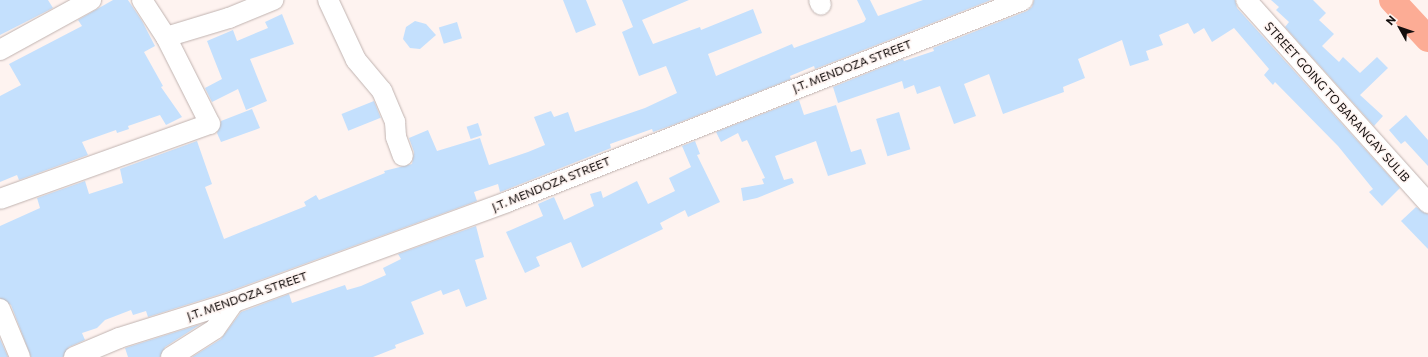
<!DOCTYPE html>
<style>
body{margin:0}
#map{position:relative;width:1428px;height:357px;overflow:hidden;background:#fef3f0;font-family:Commissioner,sans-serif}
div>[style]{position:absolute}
.river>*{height:26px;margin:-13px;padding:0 13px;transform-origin:13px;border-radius:13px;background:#fcac95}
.building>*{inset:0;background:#c4e0fd;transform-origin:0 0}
.roads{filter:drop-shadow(0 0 1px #c0b3b0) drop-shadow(0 0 1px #c0b3b0)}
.minor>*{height:20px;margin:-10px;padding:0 10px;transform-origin:10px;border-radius:10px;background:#fff}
span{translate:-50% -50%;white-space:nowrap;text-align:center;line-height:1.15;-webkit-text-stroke:3px #fef3f0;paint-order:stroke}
.street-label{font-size:12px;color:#140f0e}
.north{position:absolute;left:1380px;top:8px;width:40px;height:40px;-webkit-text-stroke:3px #fef3f0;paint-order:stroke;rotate:310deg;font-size:11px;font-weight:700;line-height:16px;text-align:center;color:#140f0e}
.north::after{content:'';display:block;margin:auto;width:14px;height:18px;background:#140f0e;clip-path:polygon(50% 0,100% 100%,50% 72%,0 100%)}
</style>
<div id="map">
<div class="river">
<i style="left:1392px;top:0;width:53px;rotate:47.3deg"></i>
</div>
<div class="building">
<i style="clip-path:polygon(0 0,48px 0,53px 8px,0 35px)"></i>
<i style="clip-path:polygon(113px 0,128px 0,142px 21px,155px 46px,144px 52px,163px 86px,161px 87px,182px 117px,166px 125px,160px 115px,128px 126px,129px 129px,117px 133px,116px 130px,82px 142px,88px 155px,19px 180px,17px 175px,0 182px,0 96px,21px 85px,9px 64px,82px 26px,78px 20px)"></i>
<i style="clip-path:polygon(563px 0,586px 0,596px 25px,576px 33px)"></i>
<i style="clip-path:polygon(622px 0,689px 0,642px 20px,653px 44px,700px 27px,701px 30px,753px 9px,762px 33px,708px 54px,716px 76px,792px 44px,794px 48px,864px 22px,866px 19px,857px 0,870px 0,878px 16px,923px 0,991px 0,815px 69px,814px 66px,790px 76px,791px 79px,670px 126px,653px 132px,652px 129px,610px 144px,611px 148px,503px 191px,500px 192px,498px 184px,474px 192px,477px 201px,230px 291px,148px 317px,146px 311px,133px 315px,131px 310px,105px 320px,97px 328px,82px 333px,85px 340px,69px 347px,63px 357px,31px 357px,11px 305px,0 298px,0 226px,40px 208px,37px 198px,85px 181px,89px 194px,123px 183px,120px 169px,197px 141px,212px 184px,205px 187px,224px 239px,306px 206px,304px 202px,316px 195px,319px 200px,385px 173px,384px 171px,412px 164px,414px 152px,409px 138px,428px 130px,437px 151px,480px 138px,489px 165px,528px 152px,545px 145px,534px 117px,551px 111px,554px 117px,568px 112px,575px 132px,645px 108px,677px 93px,666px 66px,639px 76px,622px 32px,633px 27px)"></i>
<i style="clip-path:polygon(1034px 0,1235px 0,1237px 8px,1400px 188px,1382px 206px,1369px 192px,1373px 189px,1338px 146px,1275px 82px,1273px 85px,1264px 75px,1269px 69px,1234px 28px,1212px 42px,1204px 28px,1194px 34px,1188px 23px,1159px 35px,1163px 45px,1146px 51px,1149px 60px,1130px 66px,1122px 40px,1078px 59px,1085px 78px,1063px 87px,1064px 92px,1003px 114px,989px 74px,964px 84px,976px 116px,954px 124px,940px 86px,917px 94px,914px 85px,904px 89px,902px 81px,838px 103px,833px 87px,903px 59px,904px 61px,934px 51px,933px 48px,1027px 11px,1032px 7px)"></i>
<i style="clip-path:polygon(1271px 0,1313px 0,1326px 13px,1319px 20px,1334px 34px,1322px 46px,1339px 62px,1343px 57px,1360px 73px,1377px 57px,1388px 68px,1360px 95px,1383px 116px,1374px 126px,1285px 27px,1289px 22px,1276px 10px,1279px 7px)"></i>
<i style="clip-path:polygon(282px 14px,294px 44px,250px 59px,267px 101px,246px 110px,238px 89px,212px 102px,205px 88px,222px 79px,207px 41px,233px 30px,237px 41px,268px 28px,265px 22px)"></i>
<i style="clip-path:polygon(415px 21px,426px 24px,436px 35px,420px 49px,410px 48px,403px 39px,406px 27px)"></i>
<i style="left:457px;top:22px;width:17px;height:19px;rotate:73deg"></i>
<i style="clip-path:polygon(799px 100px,804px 115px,836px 105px,851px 152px,861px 149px,866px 164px,828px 176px,816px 141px,775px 156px,784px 180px,792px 178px,794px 183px,757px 198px,743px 201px,741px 188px,764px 184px,762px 179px,765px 178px,747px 140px,742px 142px,738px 133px,721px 142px,716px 132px)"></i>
<i style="left:374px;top:101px;width:18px;height:35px;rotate:68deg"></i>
<i style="clip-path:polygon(252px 109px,260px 128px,221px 142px,217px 133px,221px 121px)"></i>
<i style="left:899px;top:112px;width:39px;height:24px;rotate:73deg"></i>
<i style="clip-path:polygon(1406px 115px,1428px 140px,1428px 166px,1405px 141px,1401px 144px,1389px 130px)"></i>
<i style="left:478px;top:123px;width:13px;height:12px;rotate:72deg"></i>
<i style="clip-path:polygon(695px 141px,700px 154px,697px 155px,720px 202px,688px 217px,685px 210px,660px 223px,663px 229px,582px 268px,571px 242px,536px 257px,540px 266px,525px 273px,506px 232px,543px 216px,538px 204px,554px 197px,564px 220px,594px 206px,590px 194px,601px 191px,603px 198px,637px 181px,648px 204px,675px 191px,669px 178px,691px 167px,682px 146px)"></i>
<i style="clip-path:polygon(1416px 207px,1428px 214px,1428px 249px,1401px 221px)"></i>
<i style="clip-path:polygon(476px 226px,484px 257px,475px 260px,487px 299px,466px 307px,459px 289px,443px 295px,441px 290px,411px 302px,424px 334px,395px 345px,396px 348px,373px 357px,192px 357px,221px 339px,241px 312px,289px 294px,292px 303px,345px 285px,347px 290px,361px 286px,386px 275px,383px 268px,401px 259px,398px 254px)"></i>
<i style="clip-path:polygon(201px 324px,165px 347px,160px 357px,128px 357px,125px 348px)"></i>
<i style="clip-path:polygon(0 339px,8px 357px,0 357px)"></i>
</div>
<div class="roads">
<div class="minor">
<i style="left:328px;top:0;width:66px;rotate:65deg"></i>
<i style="left:356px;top:60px;width:40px;rotate:50deg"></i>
<i style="left:382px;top:91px;width:34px;rotate:67deg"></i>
<i style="left:395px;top:122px;width:15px;rotate:86deg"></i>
<i style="left:396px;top:137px;width:20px;rotate:70deg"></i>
<i style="left:819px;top:0;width:5px;rotate:68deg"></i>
<i style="left:1246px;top:0;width:273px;rotate:48.1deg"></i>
<i style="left:166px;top:37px;width:66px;rotate:-16.8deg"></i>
<i style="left:229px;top:18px;width:48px;rotate:-22.2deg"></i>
<i style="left:0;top:50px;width:104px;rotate:-28.8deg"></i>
<i style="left:0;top:199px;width:223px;rotate:-19.7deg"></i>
<i style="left:210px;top:124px;width:97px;rotate:-116.8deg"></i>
<i style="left:166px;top:37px;width:44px;rotate:-123deg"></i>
<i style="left:0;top:309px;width:52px;rotate:67.4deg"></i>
<i style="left:74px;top:357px;width:49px;rotate:-22.9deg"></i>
<i style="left:119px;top:338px;width:121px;rotate:-17.4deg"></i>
<i style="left:234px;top:302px;width:291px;rotate:-20.1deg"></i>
<i style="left:507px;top:202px;width:554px;rotate:-21.38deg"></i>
<i style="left:171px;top:357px;width:52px;rotate:-32.5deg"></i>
<i style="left:215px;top:329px;width:33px;rotate:-55deg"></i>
</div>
</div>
<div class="street-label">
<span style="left:852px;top:66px;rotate:-21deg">J.T. MENDOZA STREET</span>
<span style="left:1337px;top:102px;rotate:48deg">STREET GOING TO BARANGAY SULIB</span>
<span style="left:551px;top:184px;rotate:-22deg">J.T. MENDOZA STREET</span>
<span style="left:247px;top:296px;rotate:-19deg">J.T. MENDOZA STREET</span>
</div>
<div class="north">N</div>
</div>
